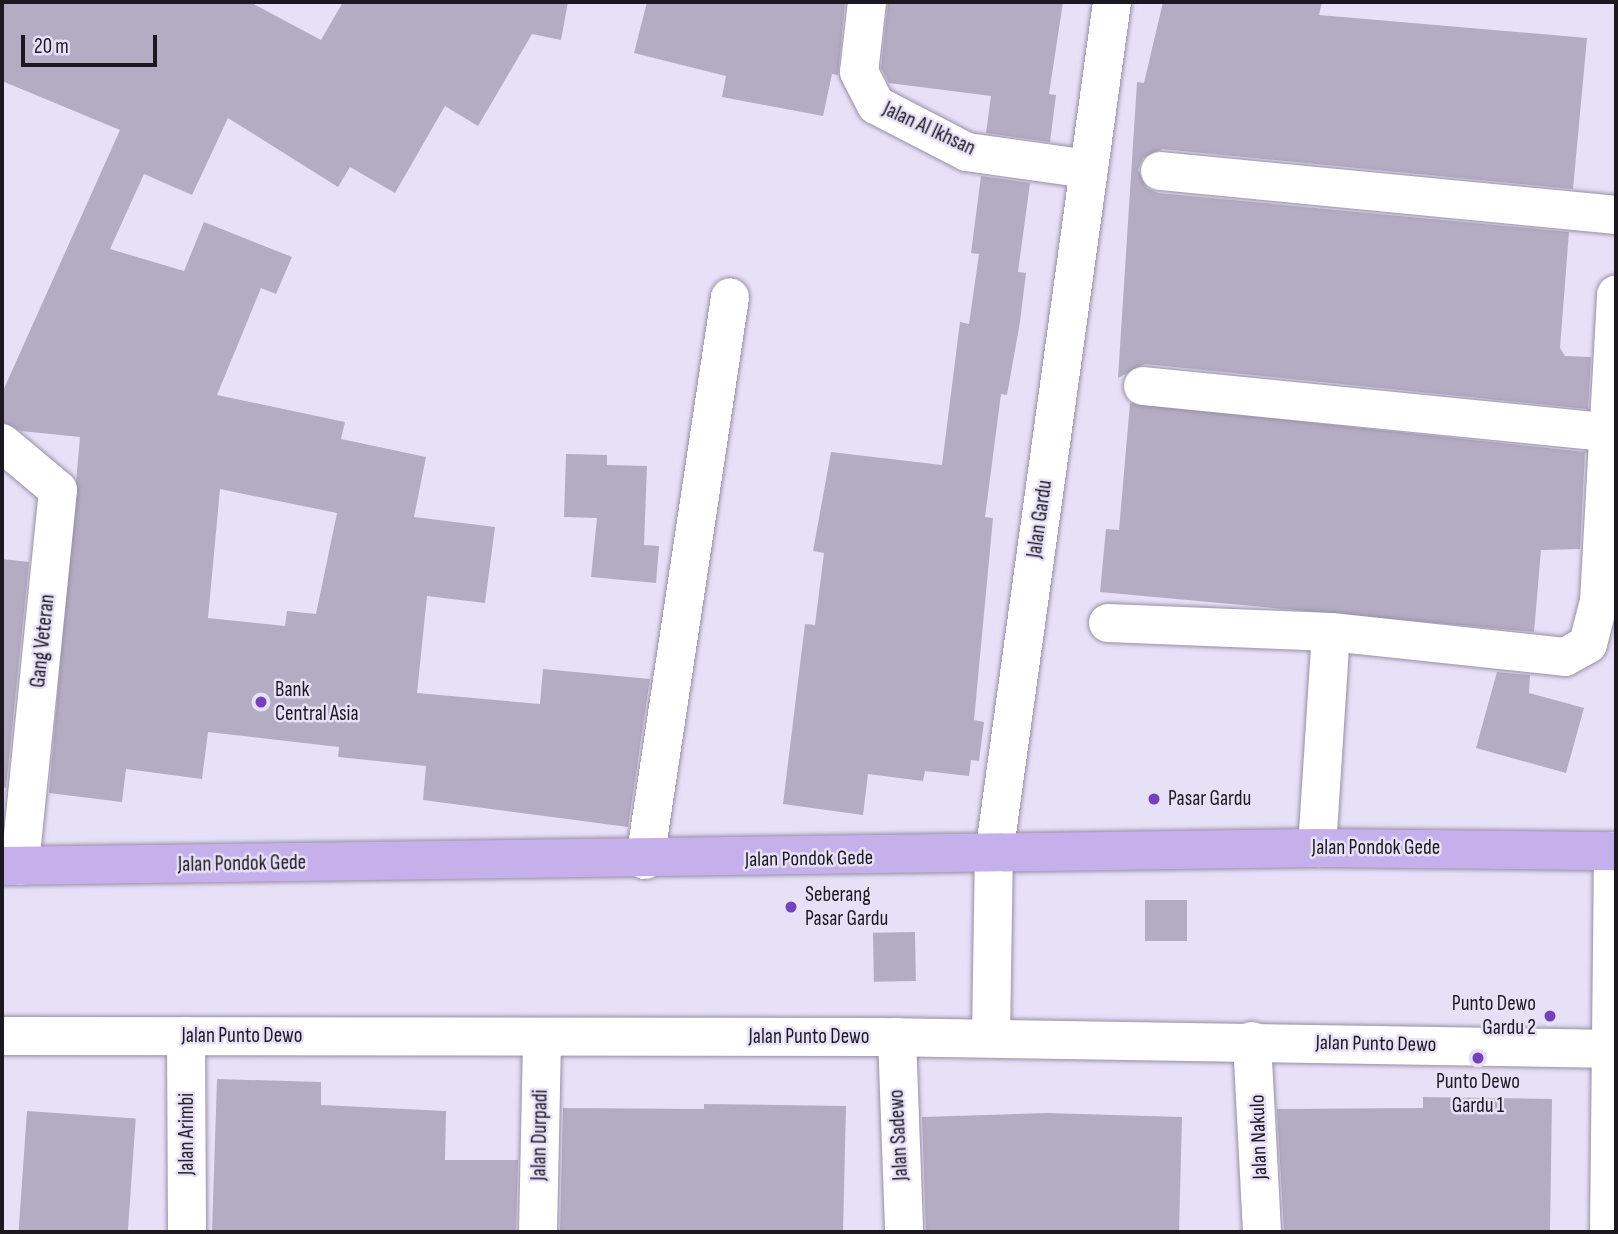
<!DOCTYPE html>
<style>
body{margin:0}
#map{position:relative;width:1618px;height:1234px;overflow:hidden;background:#e7e1f8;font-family:"Sofia Sans Condensed",sans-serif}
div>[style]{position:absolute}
.building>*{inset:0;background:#b3adc3;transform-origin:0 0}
.roads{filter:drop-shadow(0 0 2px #968fa5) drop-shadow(0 0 2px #968fa5)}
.minor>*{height:38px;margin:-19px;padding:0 19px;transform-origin:19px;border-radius:19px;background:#fff}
.major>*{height:38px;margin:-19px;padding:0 19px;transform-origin:19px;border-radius:19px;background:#c6b0ec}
.dots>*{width:19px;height:19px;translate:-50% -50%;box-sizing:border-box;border:4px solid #e7e1f8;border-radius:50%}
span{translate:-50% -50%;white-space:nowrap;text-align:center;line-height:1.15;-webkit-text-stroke:5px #e7e1f8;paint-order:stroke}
.street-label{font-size:21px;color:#1b1820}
.poi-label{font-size:21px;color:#1b1820}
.left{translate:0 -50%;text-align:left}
.right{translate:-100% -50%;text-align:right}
.frame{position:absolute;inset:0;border:4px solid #1b1820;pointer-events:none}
.scale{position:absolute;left:21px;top:35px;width:136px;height:32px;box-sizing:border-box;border:4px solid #1b1820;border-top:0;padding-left:9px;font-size:21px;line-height:24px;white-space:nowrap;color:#1b1820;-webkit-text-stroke:5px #e7e1f8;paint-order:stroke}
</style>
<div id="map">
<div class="building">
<i style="clip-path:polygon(evenodd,2px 2px,250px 2px,321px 40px,343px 2px,568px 2px,561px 40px,532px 34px,478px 126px,445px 106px,395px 193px,350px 167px,338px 187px,228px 118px,192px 195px,144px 174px,110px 249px,184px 271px,204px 222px,292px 257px,276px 294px,261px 288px,217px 395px,345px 422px,341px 439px,426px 457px,414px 517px,495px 527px,485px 603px,427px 596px,417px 693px,540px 704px,543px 669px,650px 679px,628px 827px,423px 800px,426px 766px,338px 757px,339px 747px,208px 732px,202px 779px,126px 769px,122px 802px,49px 793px,80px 437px,21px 431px,2px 422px,2px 393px,120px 130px,2px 81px,2px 2px,220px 489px,337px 513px,316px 614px,287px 611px,285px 626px,208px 618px,220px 489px)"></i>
<i style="clip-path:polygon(647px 2px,845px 2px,838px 75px,832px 74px,823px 116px,722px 97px,726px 76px,634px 53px)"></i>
<i style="clip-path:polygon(888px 2px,1063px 2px,1049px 94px,1056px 95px,1050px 142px,986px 133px,991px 96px,889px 83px,881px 68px)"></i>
<i style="clip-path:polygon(1163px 2px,1322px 2px,1319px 15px,1587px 38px,1573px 189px,1162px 149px,1143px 158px,1138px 170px,1147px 188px,1158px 193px,1569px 232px,1560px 348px,1565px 356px,1591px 357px,1588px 409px,1145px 364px,1118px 378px,1137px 82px,1144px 83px)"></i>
<i style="clip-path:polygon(981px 176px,1030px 183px,1018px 272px,1026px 273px,1020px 322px,1007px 395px,1001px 394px,985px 517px,993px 518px,974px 720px,984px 722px,979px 761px,971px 760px,969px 776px,925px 771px,923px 781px,868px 774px,863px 815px,783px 804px,805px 624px,815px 625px,824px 553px,813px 551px,831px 452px,942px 465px,960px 322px,969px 324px,979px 254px,971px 253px)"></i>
<i style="clip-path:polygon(1130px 403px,1585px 452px,1580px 549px,1541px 550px,1534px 632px,1100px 592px,1106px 529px,1119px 530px)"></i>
<i style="clip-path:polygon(566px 454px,607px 455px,607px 465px,647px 466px,644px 545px,659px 546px,656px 583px,591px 577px,597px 518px,564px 517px)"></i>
<i style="clip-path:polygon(2px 559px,29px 562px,6px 788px,2px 787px)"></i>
<i style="clip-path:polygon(1497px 672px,1530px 675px,1529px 693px,1584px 708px,1566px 773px,1476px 748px)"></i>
<i style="left:1145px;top:900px;width:42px;height:41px"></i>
<i style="left:915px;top:932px;width:49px;height:42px;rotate:89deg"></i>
<i style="clip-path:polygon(217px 1079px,321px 1082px,321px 1105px,446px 1111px,445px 1160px,518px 1160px,516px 1232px,212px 1232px)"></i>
<i style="clip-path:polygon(1423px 1097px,1552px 1099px,1550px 1232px,1284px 1232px,1277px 1109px,1423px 1108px)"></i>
<i style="clip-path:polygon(704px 1104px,846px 1106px,843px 1232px,560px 1232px,563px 1108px,704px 1109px)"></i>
<i style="left:27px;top:1111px;width:109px;height:121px;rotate:4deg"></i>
<i style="clip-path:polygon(1047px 1113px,1182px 1117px,1179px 1232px,926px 1232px,922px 1117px)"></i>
</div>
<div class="roads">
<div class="minor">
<i style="left:867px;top:2px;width:70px;rotate:96.5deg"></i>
<i style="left:859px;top:72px;width:37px;rotate:63deg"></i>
<i style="left:876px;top:105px;width:102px;rotate:27.3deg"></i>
<i style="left:967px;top:152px;width:122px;rotate:8deg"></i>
<i style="left:1160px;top:171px;width:458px;rotate:5.5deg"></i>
<i style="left:1143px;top:386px;width:469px;rotate:5.7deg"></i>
<i style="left:2px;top:443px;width:73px;rotate:40deg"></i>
<i style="left:58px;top:490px;width:378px;rotate:95.8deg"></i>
<i style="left:1108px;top:623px;width:223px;rotate:2.3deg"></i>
<i style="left:1331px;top:632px;width:235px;rotate:6.1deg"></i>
<i style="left:1565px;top:657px;width:26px;rotate:-29deg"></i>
<i style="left:1588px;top:644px;width:44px;rotate:-75.7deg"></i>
<i style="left:1599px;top:601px;width:307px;rotate:-86.8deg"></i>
<i style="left:1317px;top:848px;width:216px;rotate:-86.3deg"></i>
<i style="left:645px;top:860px;width:569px;rotate:-81.41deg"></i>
<i style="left:2px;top:1036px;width:878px;rotate:0.07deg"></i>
<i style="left:880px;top:1037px;width:736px;rotate:0.93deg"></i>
<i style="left:186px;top:1036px;width:196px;rotate:89.7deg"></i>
<i style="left:897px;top:1037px;width:195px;rotate:87.9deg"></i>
<i style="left:991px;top:1038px;width:183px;rotate:-89.1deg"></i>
<i style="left:994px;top:855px;width:861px;rotate:-82.12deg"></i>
<i style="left:1252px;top:1041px;width:191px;rotate:87deg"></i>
<i style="left:538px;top:1232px;width:194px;rotate:-88.8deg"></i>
<i style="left:1609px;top:1232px;width:381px;rotate:-89.4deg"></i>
</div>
<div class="major">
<i style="left:2px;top:866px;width:1315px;rotate:-0.78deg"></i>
<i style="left:1317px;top:848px;width:299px;rotate:0.6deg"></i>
</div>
</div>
<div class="dots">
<i style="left:261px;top:702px;background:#7442b9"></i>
<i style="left:1154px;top:799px;background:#7442b9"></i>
<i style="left:791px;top:907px;background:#7442b9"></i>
<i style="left:1550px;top:1016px;background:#7442b9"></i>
<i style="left:1478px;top:1058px;background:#7442b9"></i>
</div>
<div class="street-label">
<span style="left:929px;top:129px;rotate:25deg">Jalan Al Ikhsan</span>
<span style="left:1040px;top:519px;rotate:-82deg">Jalan Gardu</span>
<span style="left:43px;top:641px;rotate:-84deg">Gang Veteran</span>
<span style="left:1376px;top:848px">Jalan Pondok Gede</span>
<span style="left:809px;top:859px;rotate:-1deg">Jalan Pondok Gede</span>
<span style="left:242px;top:864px;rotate:-1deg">Jalan Pondok Gede</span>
<span style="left:242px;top:1036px">Jalan Punto Dewo</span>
<span style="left:809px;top:1037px">Jalan Punto Dewo</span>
<span style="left:1376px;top:1044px;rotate:1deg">Jalan Punto Dewo</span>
<span style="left:187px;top:1134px;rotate:-90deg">Jalan Arimbi</span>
<span style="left:540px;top:1135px;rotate:-89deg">Jalan Durpadi</span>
<span style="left:899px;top:1135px;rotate:-93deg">Jalan Sadewo</span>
<span style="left:1259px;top:1137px;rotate:-92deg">Jalan Nakulo</span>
</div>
<div class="poi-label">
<span class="left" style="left:275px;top:702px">Bank<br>Central Asia</span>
<span class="left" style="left:1168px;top:799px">Pasar Gardu</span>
<span class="left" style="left:805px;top:907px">Seberang<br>Pasar Gardu</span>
<span class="right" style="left:1536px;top:1016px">Punto Dewo<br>Gardu 2</span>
<span style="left:1478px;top:1094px">Punto Dewo<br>Gardu 1</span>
</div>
<div class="frame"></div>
<div class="scale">20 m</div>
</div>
